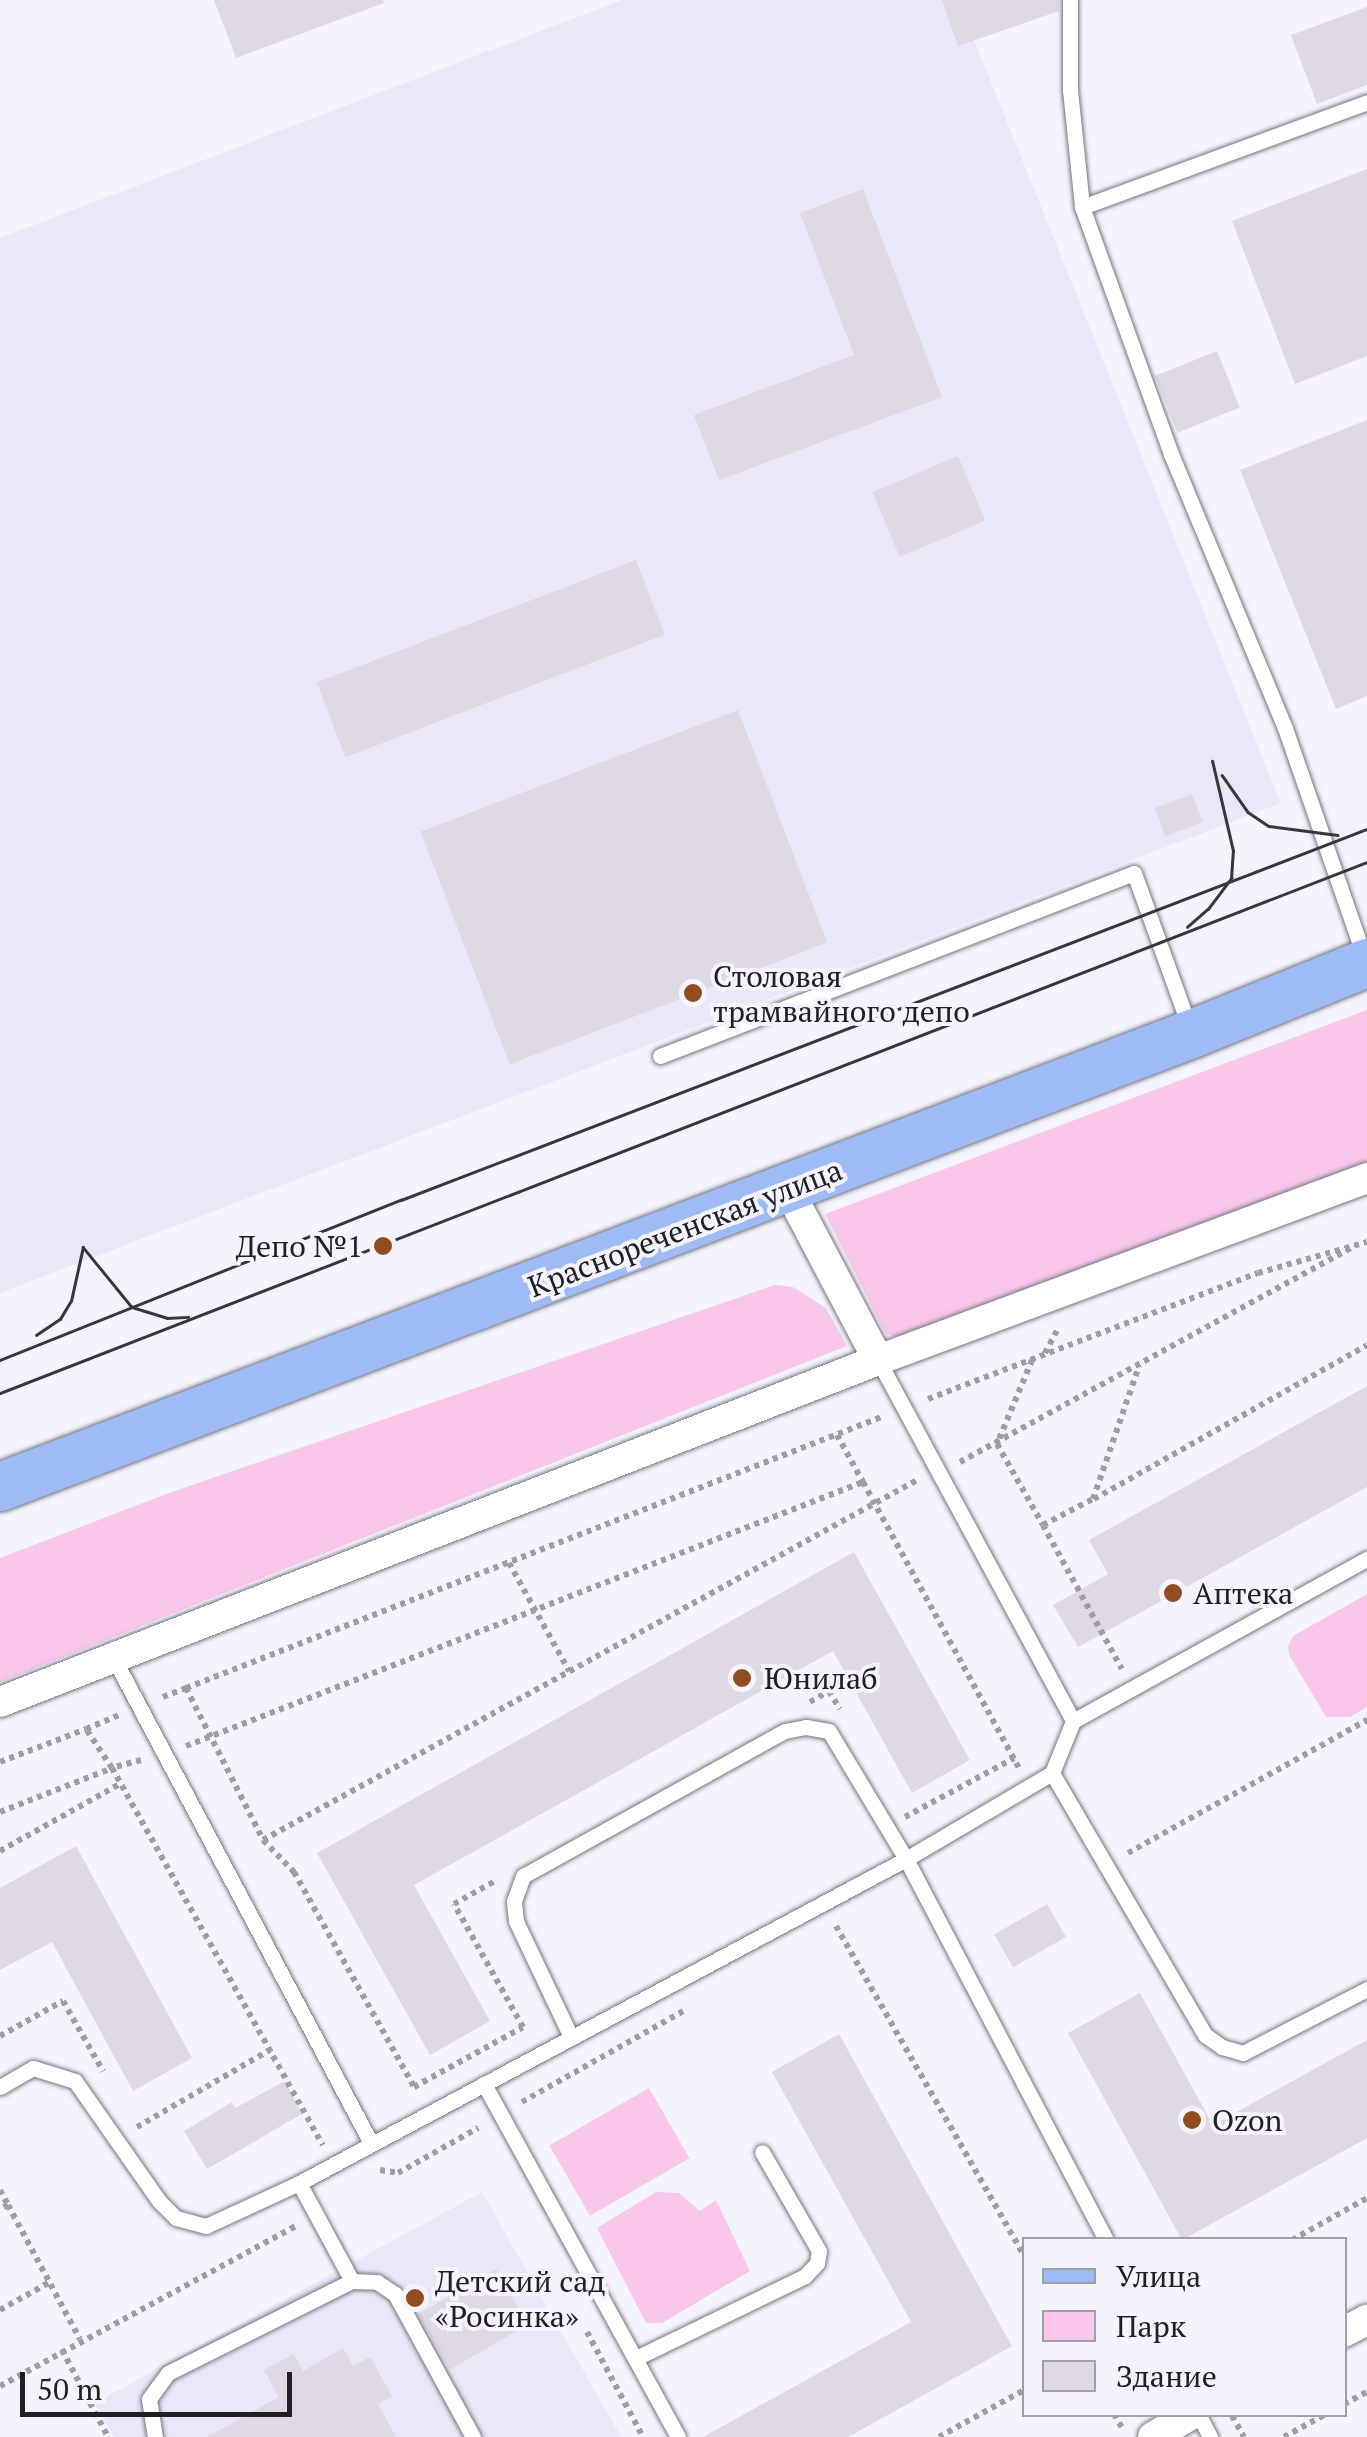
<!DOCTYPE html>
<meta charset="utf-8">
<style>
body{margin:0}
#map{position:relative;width:1367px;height:2437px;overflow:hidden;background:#f4f4fe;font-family:"PT Serif",serif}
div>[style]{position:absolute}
.built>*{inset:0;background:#e8e8f9}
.green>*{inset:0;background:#f8c7ea;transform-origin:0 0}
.building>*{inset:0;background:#ded9e2;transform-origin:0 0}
.path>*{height:6px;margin-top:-3px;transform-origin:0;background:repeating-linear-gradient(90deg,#9d9da4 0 5px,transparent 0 10px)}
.roads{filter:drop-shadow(0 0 2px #74747d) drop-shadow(0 0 2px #74747d)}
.lane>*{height:15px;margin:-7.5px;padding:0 7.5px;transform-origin:7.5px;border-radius:7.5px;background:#fff}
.street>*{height:30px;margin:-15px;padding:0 15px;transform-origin:15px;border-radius:15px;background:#fff}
.primary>*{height:48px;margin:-24px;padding:0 24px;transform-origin:24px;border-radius:24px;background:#9fbbf5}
.tram>*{height:2.5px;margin:-1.25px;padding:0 1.25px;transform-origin:1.25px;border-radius:1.25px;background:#37373b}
.dots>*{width:28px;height:28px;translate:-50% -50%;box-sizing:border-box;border:5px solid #f4f4fe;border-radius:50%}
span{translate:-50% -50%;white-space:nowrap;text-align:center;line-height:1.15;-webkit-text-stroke:8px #f4f4fe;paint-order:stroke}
.poi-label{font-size:30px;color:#202023}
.left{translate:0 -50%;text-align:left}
.right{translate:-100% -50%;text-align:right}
.street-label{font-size:30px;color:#202023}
.legend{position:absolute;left:1022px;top:2237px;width:325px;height:180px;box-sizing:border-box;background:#f4f4fe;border:2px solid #9f9fa6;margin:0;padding:12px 18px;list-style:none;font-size:30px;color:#202023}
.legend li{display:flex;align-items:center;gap:20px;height:50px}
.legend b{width:50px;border:2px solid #9f9fa6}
.scale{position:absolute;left:20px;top:2372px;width:272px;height:45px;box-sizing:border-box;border:5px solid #202023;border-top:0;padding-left:12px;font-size:30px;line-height:35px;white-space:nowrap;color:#202023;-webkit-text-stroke:8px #f4f4fe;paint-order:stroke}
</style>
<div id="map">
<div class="built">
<i style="clip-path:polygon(622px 0,958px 0,1281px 803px,0 1293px,0 238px)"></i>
<i style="clip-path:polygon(482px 2192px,621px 2437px,114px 2437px,95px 2403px)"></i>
</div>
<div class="green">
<i style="clip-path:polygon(1367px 1010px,1367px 1172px,914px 1341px,886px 1334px,825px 1214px)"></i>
<i style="clip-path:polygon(775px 1285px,793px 1287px,826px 1308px,847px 1346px,0 1682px,0 1558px,166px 1494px)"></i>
<i style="clip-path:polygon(1367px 1594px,1367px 1707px,1350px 1717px,1326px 1717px,1289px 1655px,1288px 1646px,1293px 1636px)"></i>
<i style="left:649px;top:2088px;width:81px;height:115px;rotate:60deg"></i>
<i style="clip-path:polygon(656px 2192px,679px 2193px,700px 2211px,716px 2200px,750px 2271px,662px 2323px,646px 2323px,597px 2228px)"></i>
</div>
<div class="building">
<i style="clip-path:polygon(214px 0,383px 0,384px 3px,236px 58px)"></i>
<i style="clip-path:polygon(942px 0,1059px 0,1059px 11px,958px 46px)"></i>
<i style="clip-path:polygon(1367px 7px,1367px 85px,1317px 104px,1291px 35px)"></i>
<i style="clip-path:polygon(1367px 169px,1367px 356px,1295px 384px,1232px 221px)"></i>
<i style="clip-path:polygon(863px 189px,942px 397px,719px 480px,694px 415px,854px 355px,800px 213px)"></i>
<i style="left:1217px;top:351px;width:61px;height:67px;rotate:68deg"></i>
<i style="clip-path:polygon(1367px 420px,1367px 696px,1336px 709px,1240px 470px)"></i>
<i style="left:958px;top:456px;width:70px;height:93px;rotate:67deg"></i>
<i style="left:636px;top:560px;width:80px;height:342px;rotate:69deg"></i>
<i style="left:738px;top:710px;width:249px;height:340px;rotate:69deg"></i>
<i style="left:1192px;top:794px;width:30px;height:40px;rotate:69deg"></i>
<i style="clip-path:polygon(1367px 1386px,1367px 1487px,1078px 1647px,1053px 1605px,1108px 1574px,1089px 1540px)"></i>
<i style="clip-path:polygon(854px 1552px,970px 1760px,912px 1793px,833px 1651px,414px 1885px,490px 2021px,430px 2055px,317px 1853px)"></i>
<i style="clip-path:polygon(76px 1846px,192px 2058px,133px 2091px,52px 1942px,0 1970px,0 1888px)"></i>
<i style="left:1047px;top:1904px;width:38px;height:61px;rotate:60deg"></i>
<i style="clip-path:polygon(1140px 1993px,1213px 2125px,1367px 2040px,1367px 2138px,1182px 2240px,1068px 2033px)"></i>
<i style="clip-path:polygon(839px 2034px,1012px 2346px,848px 2437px,703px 2437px,911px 2322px,772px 2072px)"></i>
<i style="clip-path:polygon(285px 2081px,302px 2114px,207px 2169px,184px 2131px,232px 2102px,235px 2108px)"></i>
<i style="left:496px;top:2269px;width:64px;height:90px;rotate:60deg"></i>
<i style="clip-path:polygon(343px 2348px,353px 2366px,370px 2357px,392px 2396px,378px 2404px,396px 2437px,207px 2437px,279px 2397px,264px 2370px,294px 2354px,303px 2371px)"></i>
</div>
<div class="path">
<i style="left:1045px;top:1353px;width:27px;rotate:-62deg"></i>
<i style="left:1032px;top:1360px;width:91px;rotate:112.6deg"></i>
<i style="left:997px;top:1444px;width:93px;rotate:60.4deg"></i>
<i style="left:1043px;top:1525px;width:56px;rotate:-27.5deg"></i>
<i style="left:1093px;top:1499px;width:141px;rotate:-70.9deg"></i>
<i style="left:928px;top:1399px;width:353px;rotate:-20.9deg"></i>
<i style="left:1258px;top:1273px;width:113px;rotate:-15.9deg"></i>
<i style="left:837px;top:1435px;width:54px;rotate:61deg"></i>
<i style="left:960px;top:1462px;width:448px;rotate:-28.7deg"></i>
<i style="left:1094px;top:1499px;width:313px;rotate:-29.4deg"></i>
<i style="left:1043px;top:1525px;width:164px;rotate:61.3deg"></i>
<i style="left:509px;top:1563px;width:124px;rotate:60.9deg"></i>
<i style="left:186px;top:1688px;width:749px;rotate:-21.29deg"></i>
<i style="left:163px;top:1697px;width:25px;rotate:-21deg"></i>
<i style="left:186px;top:1688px;width:170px;rotate:63.1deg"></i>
<i style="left:263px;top:1840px;width:45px;rotate:45.9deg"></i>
<i style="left:294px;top:1872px;width:246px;rotate:60.8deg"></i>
<i style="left:414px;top:2087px;width:124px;rotate:-28.8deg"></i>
<i style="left:523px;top:2027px;width:141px;rotate:-119.3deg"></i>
<i style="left:454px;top:1904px;width:47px;rotate:-29.3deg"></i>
<i style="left:810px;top:1702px;width:22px;rotate:-30deg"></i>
<i style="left:829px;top:1691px;width:21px;rotate:59deg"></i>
<i style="left:186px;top:1746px;width:727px;rotate:-21.3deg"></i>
<i style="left:863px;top:1482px;width:326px;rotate:61.4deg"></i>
<i style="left:141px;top:1760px;width:30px;rotate:165deg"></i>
<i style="left:112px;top:1768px;width:432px;rotate:60.8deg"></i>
<i style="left:0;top:1762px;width:92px;rotate:-21deg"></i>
<i style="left:0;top:1812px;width:120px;rotate:-21.4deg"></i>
<i style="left:112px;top:1768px;width:47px;rotate:-123.7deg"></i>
<i style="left:86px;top:1729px;width:36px;rotate:-23deg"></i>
<i style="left:905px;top:1817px;width:124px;rotate:-28.4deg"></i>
<i style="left:263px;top:1840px;width:747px;rotate:-28.83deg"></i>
<i style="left:0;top:1851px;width:137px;rotate:-29.2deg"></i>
<i style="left:1128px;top:1853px;width:274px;rotate:-29.1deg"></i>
<i style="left:836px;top:1926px;width:379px;rotate:60.3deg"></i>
<i style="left:0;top:2036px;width:72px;rotate:-29.1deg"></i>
<i style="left:63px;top:2001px;width:81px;rotate:60.3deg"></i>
<i style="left:522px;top:2102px;width:187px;rotate:-29.4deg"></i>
<i style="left:137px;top:2127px;width:154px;rotate:-30.1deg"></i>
<i style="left:380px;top:2170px;width:18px;rotate:9deg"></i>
<i style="left:398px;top:2173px;width:92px;rotate:-29.4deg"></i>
<i style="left:0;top:2190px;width:17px;rotate:62deg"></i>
<i style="left:8px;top:2205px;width:9px;rotate:153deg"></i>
<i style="left:8px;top:2205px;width:152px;rotate:61.8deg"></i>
<i style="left:1292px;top:2240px;width:86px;rotate:-29.2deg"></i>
<i style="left:0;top:2310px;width:57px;rotate:-29.2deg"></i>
<i style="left:587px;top:2332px;width:119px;rotate:61.9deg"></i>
<i style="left:62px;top:2350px;width:98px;rotate:62.1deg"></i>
<i style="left:0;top:2386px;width:339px;rotate:-28.4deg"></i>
<i style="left:1344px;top:2404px;width:26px;rotate:-28deg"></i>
<i style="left:1114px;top:2414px;width:16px;rotate:60deg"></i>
<i style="left:1232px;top:2416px;width:24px;rotate:60deg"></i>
<i style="left:939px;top:2437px;width:97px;rotate:-28.9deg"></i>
<i style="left:1284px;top:2437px;width:48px;rotate:-28.7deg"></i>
</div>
<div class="roads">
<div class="lane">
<i style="left:1070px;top:0;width:90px;rotate:90deg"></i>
<i style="left:1070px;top:90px;width:118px;rotate:84.1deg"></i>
<i style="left:1365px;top:959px;width:244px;rotate:-109.1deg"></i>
<i style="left:1285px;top:728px;width:297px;rotate:-112.6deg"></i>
<i style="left:1171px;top:454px;width:263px;rotate:-109.8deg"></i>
<i style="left:1082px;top:207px;width:304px;rotate:-20.2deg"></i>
<i style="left:660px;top:1056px;width:508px;rotate:-21.11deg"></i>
<i style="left:1134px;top:873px;width:168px;rotate:70.2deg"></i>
<i style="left:878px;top:1360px;width:410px;rotate:61.6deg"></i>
<i style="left:113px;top:1657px;width:550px;rotate:62.04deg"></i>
<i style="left:1052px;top:1773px;width:303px;rotate:59.7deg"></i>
<i style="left:1205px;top:2035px;width:21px;rotate:35deg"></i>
<i style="left:1222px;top:2047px;width:22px;rotate:16deg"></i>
<i style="left:1243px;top:2053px;width:140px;rotate:-27.3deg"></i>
<i style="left:571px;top:2037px;width:128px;rotate:-115.4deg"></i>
<i style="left:516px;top:1921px;width:20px;rotate:-96deg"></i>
<i style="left:514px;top:1901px;width:27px;rotate:-70deg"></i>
<i style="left:523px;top:1876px;width:299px;rotate:-29deg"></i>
<i style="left:785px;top:1731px;width:21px;rotate:-11deg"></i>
<i style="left:806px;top:1727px;width:23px;rotate:10deg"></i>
<i style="left:829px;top:1731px;width:149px;rotate:59deg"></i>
<i style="left:906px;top:1859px;width:430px;rotate:62.3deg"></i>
<i style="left:484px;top:2084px;width:403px;rotate:61.2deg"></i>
<i style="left:0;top:2087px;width:38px;rotate:-30deg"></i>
<i style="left:33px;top:2068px;width:44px;rotate:17.2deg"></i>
<i style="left:75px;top:2081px;width:146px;rotate:55deg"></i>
<i style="left:159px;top:2201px;width:24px;rotate:45deg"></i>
<i style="left:176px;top:2218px;width:31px;rotate:15deg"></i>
<i style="left:206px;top:2226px;width:102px;rotate:-24.8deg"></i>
<i style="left:299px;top:2183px;width:688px;rotate:-28.09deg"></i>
<i style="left:906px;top:1859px;width:169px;rotate:-30.5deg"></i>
<i style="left:1052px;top:1773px;width:56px;rotate:-68deg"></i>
<i style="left:1073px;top:1721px;width:336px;rotate:-28.9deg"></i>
<i style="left:299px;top:2183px;width:111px;rotate:61.6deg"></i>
<i style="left:636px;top:2358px;width:188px;rotate:-25.9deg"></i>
<i style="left:805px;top:2276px;width:18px;rotate:-47deg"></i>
<i style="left:817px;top:2263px;width:12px;rotate:-81deg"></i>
<i style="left:819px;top:2251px;width:114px;rotate:-119.9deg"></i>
<i style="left:1198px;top:2414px;width:26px;rotate:62deg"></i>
<i style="left:155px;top:2437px;width:38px;rotate:-99deg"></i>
<i style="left:149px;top:2399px;width:32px;rotate:-54deg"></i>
<i style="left:168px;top:2373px;width:206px;rotate:-26.6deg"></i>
<i style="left:352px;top:2281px;width:25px;rotate:2deg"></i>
<i style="left:377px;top:2282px;width:22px;rotate:34deg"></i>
<i style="left:395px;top:2294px;width:163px;rotate:61.4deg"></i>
</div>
<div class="street">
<i style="left:788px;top:1189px;width:193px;rotate:62.2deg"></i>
<i style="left:0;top:1702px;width:942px;rotate:-21.28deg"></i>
<i style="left:878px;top:1360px;width:522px;rotate:-20.41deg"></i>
<i style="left:1344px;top:2332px;width:26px;rotate:-28deg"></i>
<i style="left:1153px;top:2437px;width:45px;rotate:-30.5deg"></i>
</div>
<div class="primary">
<i style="left:0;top:1487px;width:1275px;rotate:-20.81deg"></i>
<i style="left:1192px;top:1034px;width:189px;rotate:-22.1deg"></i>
</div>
</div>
<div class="tram">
<i style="left:1222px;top:775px;width:45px;rotate:54.9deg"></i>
<i style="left:1248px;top:812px;width:25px;rotate:34deg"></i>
<i style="left:1269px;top:826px;width:69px;rotate:7.5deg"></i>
<i style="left:1187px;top:927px;width:28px;rotate:-41deg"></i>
<i style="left:1208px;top:909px;width:39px;rotate:-53deg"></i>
<i style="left:1231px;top:878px;width:27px;rotate:-86deg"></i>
<i style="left:1233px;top:851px;width:92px;rotate:-103.1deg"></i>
<i style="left:83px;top:1247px;width:77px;rotate:50.8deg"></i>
<i style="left:132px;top:1307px;width:37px;rotate:17deg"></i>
<i style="left:167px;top:1318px;width:21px;rotate:-3deg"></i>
<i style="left:36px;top:1335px;width:29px;rotate:-34deg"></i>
<i style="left:60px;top:1319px;width:21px;rotate:-59deg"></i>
<i style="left:71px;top:1301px;width:55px;rotate:-77.5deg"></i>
<i style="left:0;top:1360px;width:432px;rotate:-21.8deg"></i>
<i style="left:401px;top:1200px;width:1035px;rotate:-21.01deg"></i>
<i style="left:0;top:1393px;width:1467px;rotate:-21.23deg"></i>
</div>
<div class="dots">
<i style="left:693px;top:993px;background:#914d20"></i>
<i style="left:383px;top:1246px;background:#914d20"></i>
<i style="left:1173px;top:1593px;background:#914d20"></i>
<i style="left:742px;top:1678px;background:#914d20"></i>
<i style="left:1192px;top:2120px;background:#914d20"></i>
<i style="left:415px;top:2298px;background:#914d20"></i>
</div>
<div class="poi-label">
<span class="left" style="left:713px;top:993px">Столовая<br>трамвайного депо</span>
<span class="right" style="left:363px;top:1246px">Депо №1</span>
<span class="left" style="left:1193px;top:1593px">Аптека</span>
<span class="left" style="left:764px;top:1678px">Юнилаб</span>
<span class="left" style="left:1212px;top:2120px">Ozon</span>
<span class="left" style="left:435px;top:2298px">Детский сад<br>«Росинка»</span>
</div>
<div class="street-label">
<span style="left:685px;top:1228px;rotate:-21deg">Краснореченская улица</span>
</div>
<ul class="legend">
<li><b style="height:12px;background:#9fbbf5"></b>Улица</li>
<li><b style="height:28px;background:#f8c7ea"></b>Парк</li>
<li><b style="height:28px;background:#ded9e2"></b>Здание</li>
</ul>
<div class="scale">50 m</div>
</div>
